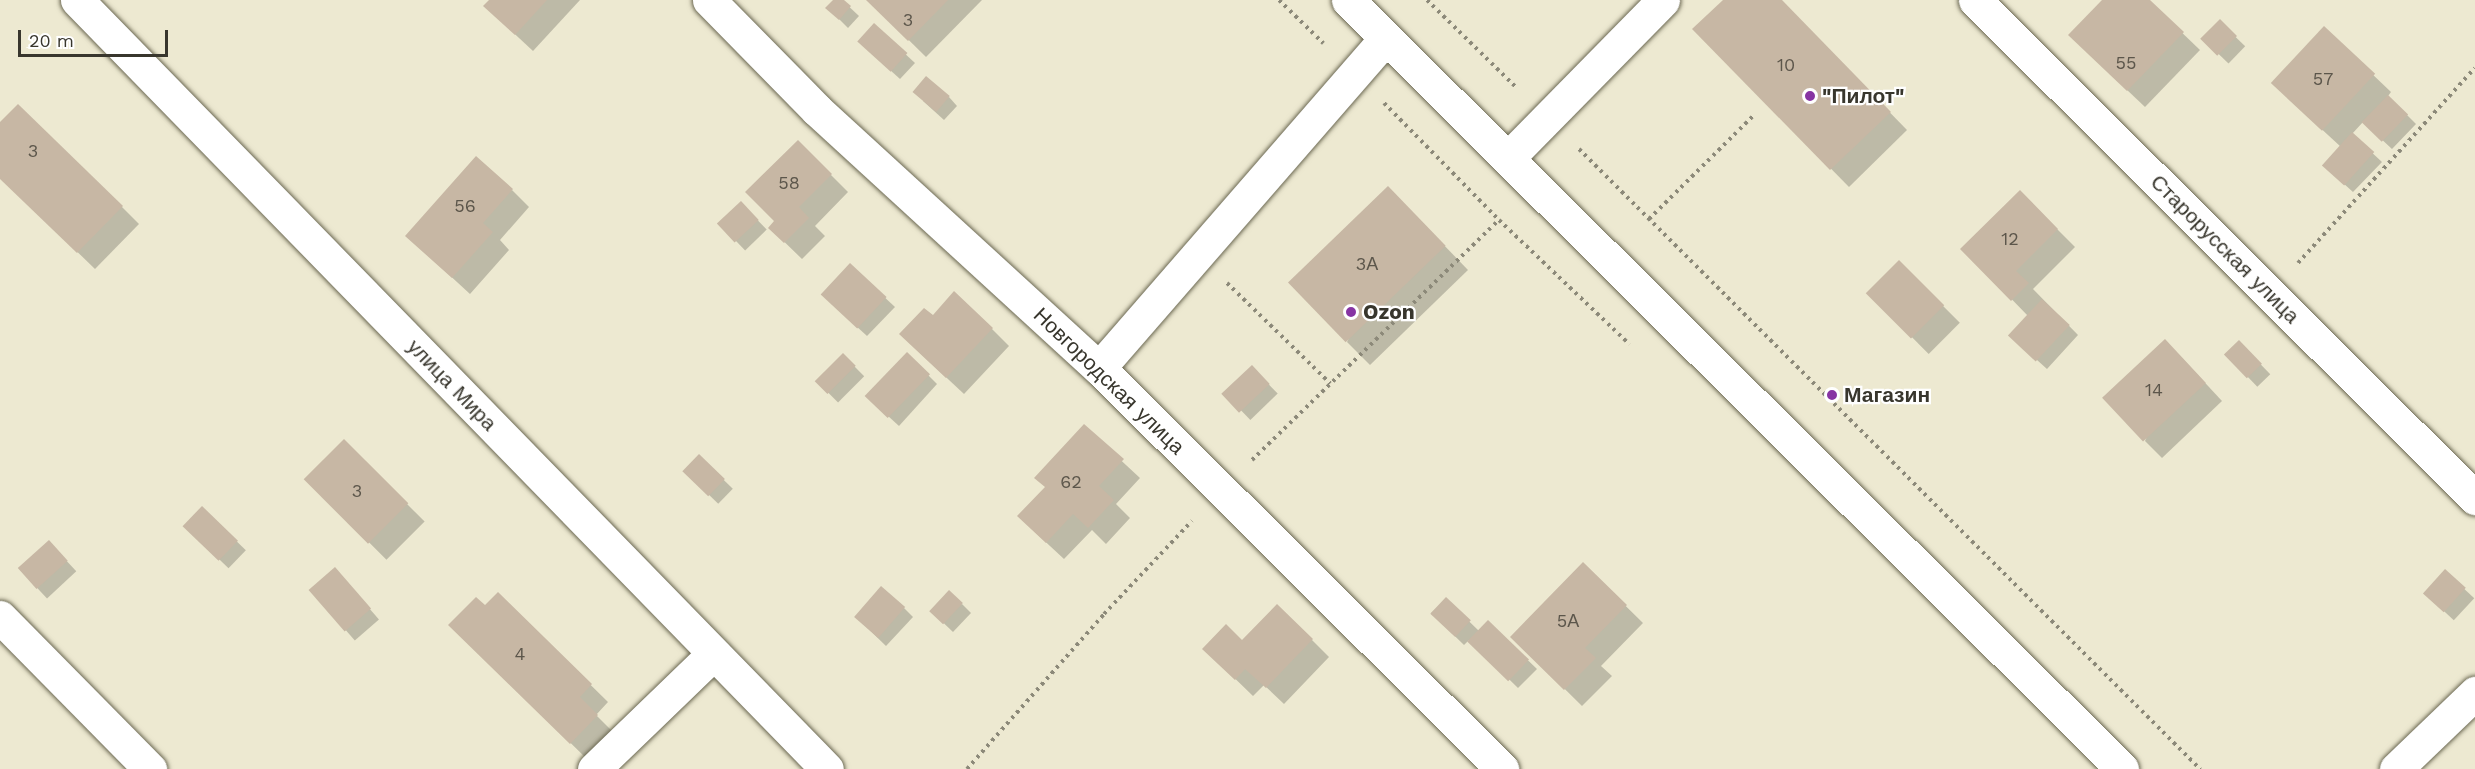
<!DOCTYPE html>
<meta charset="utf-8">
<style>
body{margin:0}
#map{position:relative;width:2475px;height:769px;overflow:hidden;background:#ede9d1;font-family:"Work Sans",sans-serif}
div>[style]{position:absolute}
.shadow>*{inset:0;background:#0003;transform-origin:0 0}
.building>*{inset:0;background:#c7b7a4;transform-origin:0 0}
.path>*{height:4px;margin-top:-2px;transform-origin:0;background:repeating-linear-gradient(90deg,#8c8979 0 3px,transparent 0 7.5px)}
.roads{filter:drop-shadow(0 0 2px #6b6852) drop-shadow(0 0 2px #6b6852)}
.minor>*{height:33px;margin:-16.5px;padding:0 16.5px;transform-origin:16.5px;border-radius:16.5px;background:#fff}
.major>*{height:33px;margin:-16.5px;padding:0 16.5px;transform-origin:16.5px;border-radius:16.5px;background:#fff}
.dots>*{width:16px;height:16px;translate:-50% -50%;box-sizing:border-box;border:3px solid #fff;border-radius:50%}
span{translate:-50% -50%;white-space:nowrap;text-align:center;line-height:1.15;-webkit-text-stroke:4.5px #fff;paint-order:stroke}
.number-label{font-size:18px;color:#5c564b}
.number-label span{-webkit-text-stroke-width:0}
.poi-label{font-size:21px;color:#38362d;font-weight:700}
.left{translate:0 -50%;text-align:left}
.street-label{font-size:21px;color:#38362d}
.scale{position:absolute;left:18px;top:30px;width:150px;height:27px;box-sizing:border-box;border:3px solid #38362d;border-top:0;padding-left:8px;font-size:18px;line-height:21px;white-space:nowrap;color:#38362d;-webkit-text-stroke:4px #fff;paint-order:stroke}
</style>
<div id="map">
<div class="shadow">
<i style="clip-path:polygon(491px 0,580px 0,533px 51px,503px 23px)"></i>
<i style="clip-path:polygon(835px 0,842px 0,859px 16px,848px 28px,828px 8px)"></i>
<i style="clip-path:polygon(868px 0,982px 0,926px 57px)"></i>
<i style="clip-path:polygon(1724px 0,1780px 0,1907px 130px,1849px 187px,1694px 29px)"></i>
<i style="clip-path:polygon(2104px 0,2148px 0,2200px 50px,2145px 107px,2087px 52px)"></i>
<i style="left:2220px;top:22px;width:35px;height:24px;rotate:44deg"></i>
<i style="clip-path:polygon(874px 25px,915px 63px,900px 79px,868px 50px)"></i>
<i style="clip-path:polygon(2324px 28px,2391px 92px,2388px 96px,2416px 124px,2392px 149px,2363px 122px,2352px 134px,2382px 162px,2353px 192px,2333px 174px,2341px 147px,2290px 100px)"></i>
<i style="clip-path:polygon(949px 97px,957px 106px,944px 120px,923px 101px)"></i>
<i style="clip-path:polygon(0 125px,122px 207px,139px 224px,95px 269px,0 177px)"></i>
<i style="clip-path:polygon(798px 142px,848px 192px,815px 226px,825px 236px,802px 259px,770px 228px,776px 221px)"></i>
<i style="clip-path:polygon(512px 190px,529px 207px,500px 240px,509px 250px,470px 294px,407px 236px)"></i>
<i style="clip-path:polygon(2020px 192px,2075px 247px,2033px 289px,2078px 335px,2047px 369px,2019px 344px,2028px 316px,1963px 249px)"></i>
<i style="left:741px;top:203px;width:37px;height:30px;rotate:46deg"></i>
<i style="clip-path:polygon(1411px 211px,1468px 270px,1370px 365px,1347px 342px)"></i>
<i style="left:1899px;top:262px;width:86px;height:44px;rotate:45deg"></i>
<i style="clip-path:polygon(850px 265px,895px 307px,867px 336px,831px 303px)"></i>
<i style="clip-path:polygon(933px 317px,992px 329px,1009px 346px,964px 394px,919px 352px)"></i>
<i style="left:2239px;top:342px;width:45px;height:18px;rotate:46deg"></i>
<i style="clip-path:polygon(907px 354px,937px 384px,899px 426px,876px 405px)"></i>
<i style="left:843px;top:355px;width:30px;height:37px;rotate:45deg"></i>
<i style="clip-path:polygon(2182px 358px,2222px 401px,2162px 458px,2145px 441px)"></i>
<i style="left:1252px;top:367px;width:37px;height:38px;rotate:46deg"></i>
<i style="clip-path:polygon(1084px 426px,1140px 478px,1116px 504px,1130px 518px,1106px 544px,1092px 530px,1064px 559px,1036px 533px,1046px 487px)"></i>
<i style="left:344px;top:441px;width:114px;height:54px;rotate:45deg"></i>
<i style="left:699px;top:456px;width:47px;height:21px;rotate:44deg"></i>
<i style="left:202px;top:508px;width:61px;height:25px;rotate:44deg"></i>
<i style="left:49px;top:542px;width:40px;height:40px;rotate:47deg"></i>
<i style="clip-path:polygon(1583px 564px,1643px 623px,1601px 666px,1612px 676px,1582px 706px,1512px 637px)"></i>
<i style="left:335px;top:569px;width:67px;height:32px;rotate:49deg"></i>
<i style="left:2445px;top:571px;width:40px;height:30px;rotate:43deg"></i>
<i style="clip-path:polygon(498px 594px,608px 702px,596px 715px,614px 733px,588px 760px,450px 625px,485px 607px)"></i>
<i style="clip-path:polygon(1446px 599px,1479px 631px,1488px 622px,1537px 669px,1518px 688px,1469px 640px,1464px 645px,1431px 613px)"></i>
<i style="clip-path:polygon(962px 604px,971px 613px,953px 632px,932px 612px)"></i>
<i style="clip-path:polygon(904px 608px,913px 617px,886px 646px,855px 616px)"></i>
<i style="clip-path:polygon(1312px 640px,1329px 657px,1284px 704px,1264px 685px,1253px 696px,1222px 666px,1242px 642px)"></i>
</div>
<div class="building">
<i style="clip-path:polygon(489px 0,547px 0,515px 35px,483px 6px)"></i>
<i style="clip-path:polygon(833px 0,844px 0,851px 6px,839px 20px,825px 8px)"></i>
<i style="clip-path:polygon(866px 0,948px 0,908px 41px)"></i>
<i style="clip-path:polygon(1723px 0,1782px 0,1891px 112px,1830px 170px,1692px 29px)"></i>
<i style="clip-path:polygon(2102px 0,2150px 0,2184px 32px,2127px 91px,2068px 35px)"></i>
<i style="left:2220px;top:19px;width:24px;height:28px;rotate:45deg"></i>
<i style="left:874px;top:23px;width:45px;height:25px;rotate:42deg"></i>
<i style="left:2324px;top:26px;width:70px;height:78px;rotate:43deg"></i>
<i style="left:926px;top:76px;width:31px;height:21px;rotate:40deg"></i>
<i style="left:2388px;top:95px;width:28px;height:38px;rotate:44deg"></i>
<i style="clip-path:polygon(18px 104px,123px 206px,77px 253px,0 179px,0 122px)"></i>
<i style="left:2352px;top:132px;width:30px;height:45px;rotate:42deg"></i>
<i style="clip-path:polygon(798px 140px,832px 174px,799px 207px,809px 218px,784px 243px,768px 228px,774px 221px,745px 192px)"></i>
<i style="clip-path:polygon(476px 156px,513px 189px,483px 223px,493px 232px,452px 278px,405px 236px)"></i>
<i style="left:1388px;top:186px;width:83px;height:139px;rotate:46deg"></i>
<i style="clip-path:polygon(2020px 190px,2058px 229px,2016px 271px,2029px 283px,2011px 301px,1960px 249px)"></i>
<i style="left:741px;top:201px;width:26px;height:33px;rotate:47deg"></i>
<i style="left:1899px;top:260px;width:64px;height:47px;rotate:45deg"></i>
<i style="left:850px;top:263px;width:50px;height:43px;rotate:43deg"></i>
<i style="clip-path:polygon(954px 291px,993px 328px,946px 378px,899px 334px,924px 308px,933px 315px)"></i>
<i style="left:2042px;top:299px;width:38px;height:50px;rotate:43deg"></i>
<i style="left:2165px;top:339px;width:60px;height:86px;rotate:47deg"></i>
<i style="left:2239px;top:340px;width:33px;height:21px;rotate:46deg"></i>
<i style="left:907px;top:352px;width:32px;height:61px;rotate:44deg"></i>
<i style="left:843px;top:353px;width:18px;height:40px;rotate:45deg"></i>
<i style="left:1252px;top:365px;width:26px;height:42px;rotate:47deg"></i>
<i style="clip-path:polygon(1084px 424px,1124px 459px,1099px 486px,1114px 500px,1088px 528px,1073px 514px,1046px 543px,1017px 516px,1045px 487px,1034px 478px)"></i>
<i style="left:344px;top:439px;width:91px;height:57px;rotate:45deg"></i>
<i style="left:699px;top:454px;width:36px;height:24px;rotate:44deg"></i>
<i style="left:202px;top:506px;width:50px;height:28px;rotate:44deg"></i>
<i style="left:49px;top:540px;width:28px;height:42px;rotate:48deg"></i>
<i style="clip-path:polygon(1583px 562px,1627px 605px,1585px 648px,1596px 658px,1564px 690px,1510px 637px)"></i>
<i style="left:335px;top:567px;width:55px;height:35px;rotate:49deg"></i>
<i style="left:2445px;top:569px;width:28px;height:33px;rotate:42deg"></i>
<i style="left:881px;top:586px;width:32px;height:41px;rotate:41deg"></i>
<i style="left:949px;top:590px;width:19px;height:29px;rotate:43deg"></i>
<i style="clip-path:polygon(498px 592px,592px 684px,580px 697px,598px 715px,570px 744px,448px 625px,476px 597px,485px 605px)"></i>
<i style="left:1446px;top:597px;width:34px;height:23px;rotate:43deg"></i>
<i style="clip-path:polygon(1277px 604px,1313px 639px,1266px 688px,1245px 669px,1235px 680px,1202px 649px,1226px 624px,1242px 640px)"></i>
<i style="left:1488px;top:620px;width:57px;height:30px;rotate:44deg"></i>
</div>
<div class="path">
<i style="left:1279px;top:0;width:62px;rotate:44.3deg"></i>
<i style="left:1427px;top:0;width:127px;rotate:44.4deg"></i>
<i style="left:1384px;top:103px;width:164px;rotate:45.5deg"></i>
<i style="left:1499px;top:220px;width:180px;rotate:43.6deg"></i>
<i style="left:1579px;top:149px;width:878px;rotate:44.95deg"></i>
<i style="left:1649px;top:219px;width:149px;rotate:-44.7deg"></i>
<i style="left:2298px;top:263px;width:263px;rotate:-47.8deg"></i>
<i style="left:1227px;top:283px;width:144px;rotate:44.2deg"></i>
<i style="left:1252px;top:460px;width:344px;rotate:-44.2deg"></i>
<i style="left:967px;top:769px;width:207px;rotate:-48.5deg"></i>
<i style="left:1104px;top:614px;width:128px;rotate:-46.6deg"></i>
</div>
<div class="roads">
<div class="minor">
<i style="left:77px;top:0;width:1074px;rotate:45.72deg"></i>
<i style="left:709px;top:0;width:154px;rotate:45.5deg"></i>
<i style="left:817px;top:110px;width:382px;rotate:42.5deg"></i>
<i style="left:1099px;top:368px;width:569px;rotate:44.86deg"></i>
<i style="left:1975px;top:0;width:706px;rotate:44.89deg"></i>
<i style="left:1508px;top:158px;width:221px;rotate:-45.5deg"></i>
<i style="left:1099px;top:368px;width:437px;rotate:-49deg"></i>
<i style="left:0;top:617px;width:214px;rotate:45.4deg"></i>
<i style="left:594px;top:769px;width:165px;rotate:-44deg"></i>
<i style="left:2396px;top:769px;width:110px;rotate:-43.9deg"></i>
</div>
<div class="major">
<i style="left:1348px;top:0;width:1091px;rotate:44.81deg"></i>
</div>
</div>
<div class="dots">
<i style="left:1810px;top:96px;background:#8734a3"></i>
<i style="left:1351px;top:312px;background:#8734a3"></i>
<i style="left:1832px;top:395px;background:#8734a3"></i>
</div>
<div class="number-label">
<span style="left:908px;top:20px">3</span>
<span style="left:2126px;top:63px">55</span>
<span style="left:1786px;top:65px">10</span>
<span style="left:2323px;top:79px">57</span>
<span style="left:33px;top:151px">3</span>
<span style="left:789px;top:183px">58</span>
<span style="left:465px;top:206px">56</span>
<span style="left:2010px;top:239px">12</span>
<span style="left:1367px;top:264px">3А</span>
<span style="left:2154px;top:390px">14</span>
<span style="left:1071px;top:482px">62</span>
<span style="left:357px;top:491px">3</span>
<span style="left:1568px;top:621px">5А</span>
<span style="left:520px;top:654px">4</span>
</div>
<div class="poi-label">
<span class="left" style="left:1822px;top:96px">"Пилот"</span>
<span class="left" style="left:1363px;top:312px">Ozon</span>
<span class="left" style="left:1844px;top:395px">Магазин</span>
</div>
<div class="street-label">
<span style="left:2225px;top:249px;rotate:45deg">Старорусская улица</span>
<span style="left:1109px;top:381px;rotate:44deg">Новгородская улица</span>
<span style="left:452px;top:385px;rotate:46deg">улица Мира</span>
</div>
<div class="scale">20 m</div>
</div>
